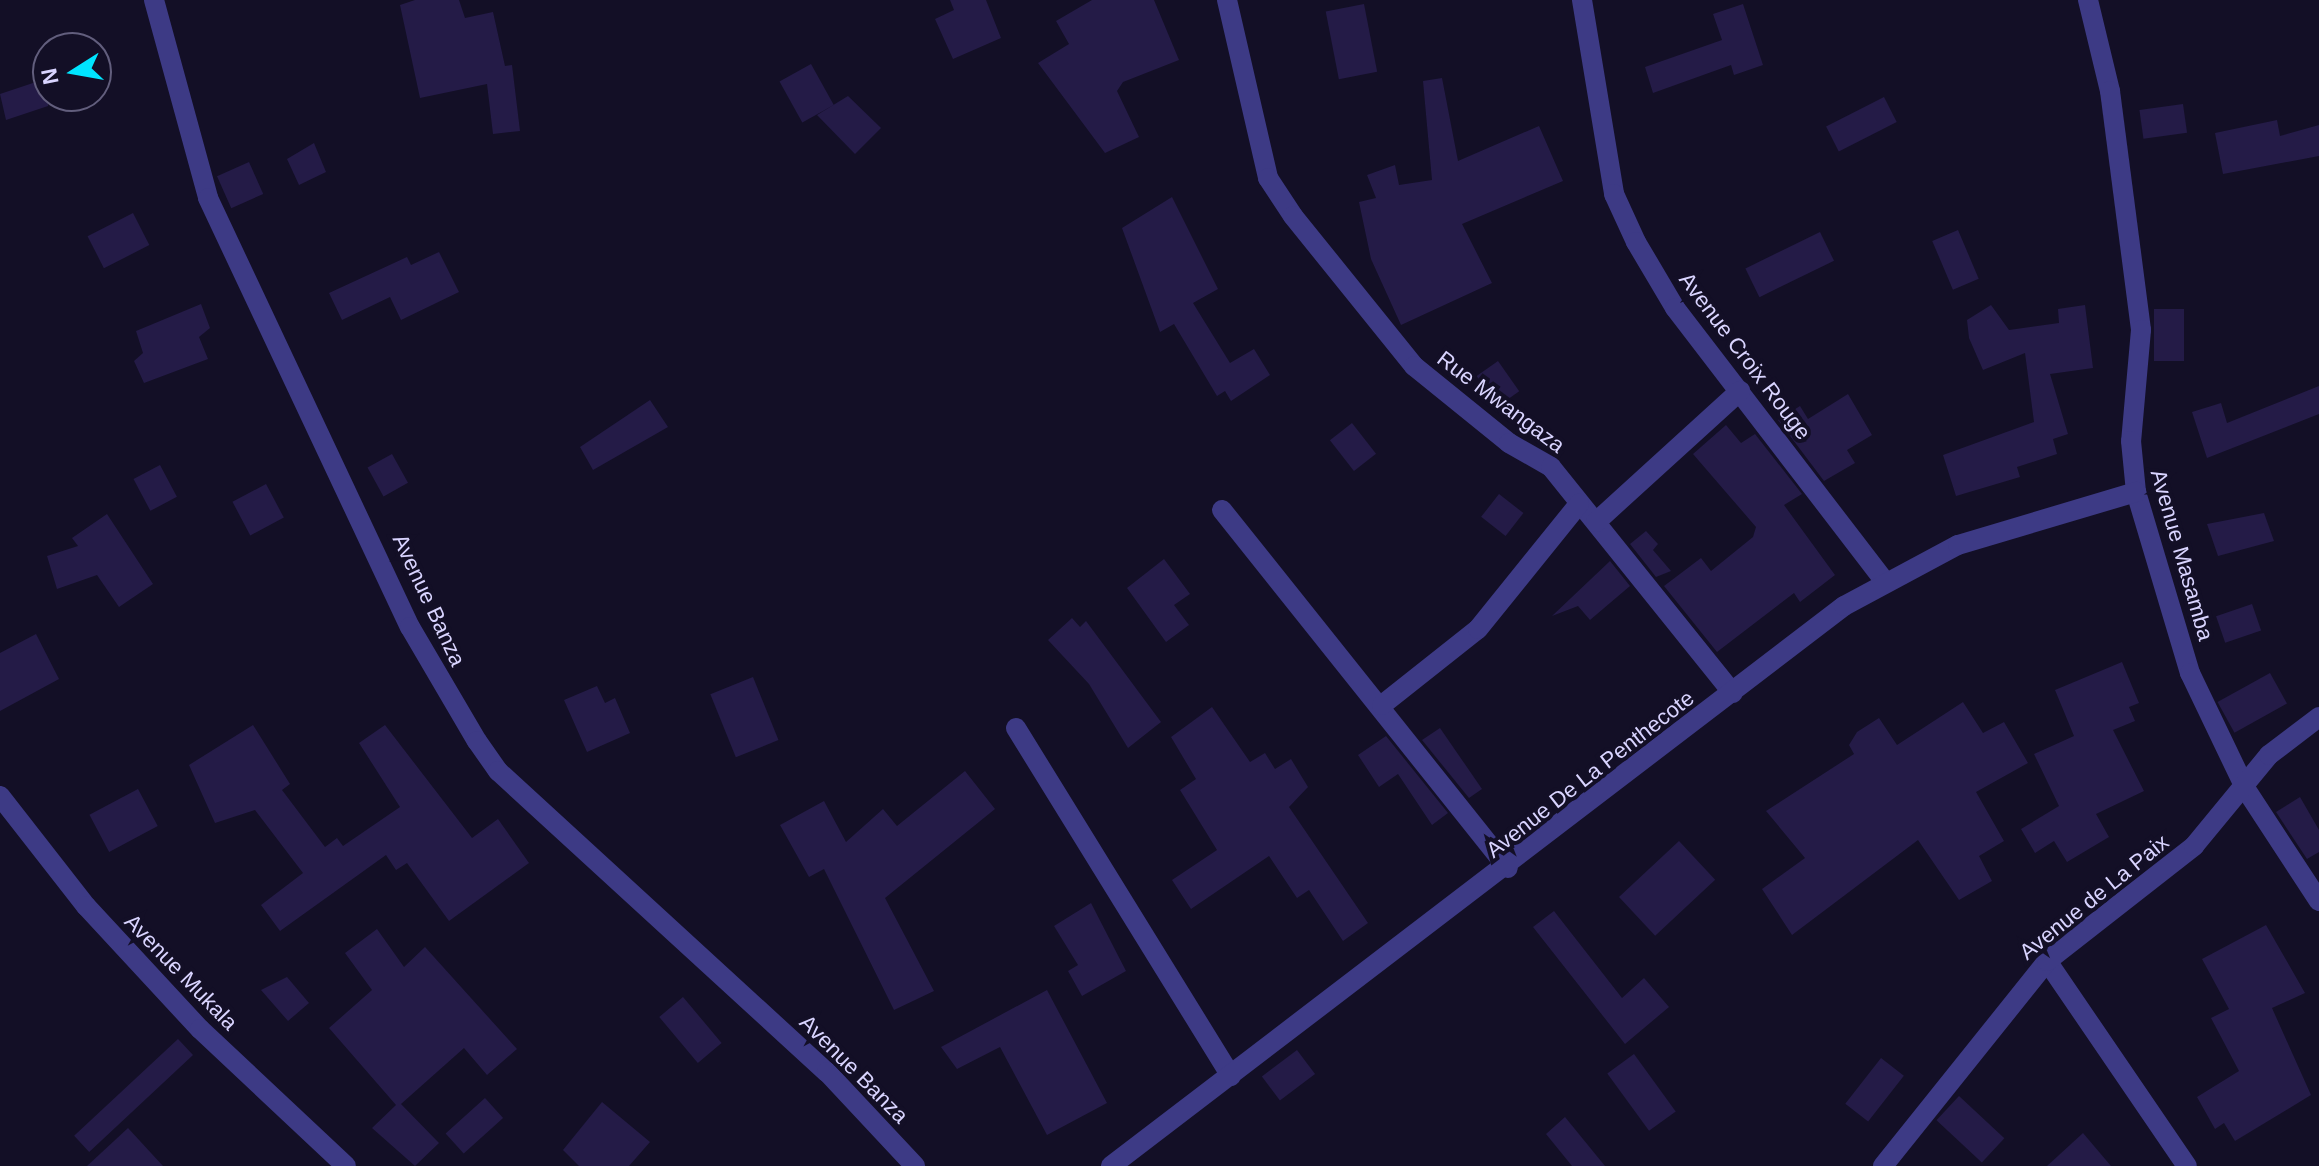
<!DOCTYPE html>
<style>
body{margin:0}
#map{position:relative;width:2319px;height:1166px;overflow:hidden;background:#130f26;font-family:Helvetica,sans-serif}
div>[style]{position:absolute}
.building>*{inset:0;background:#241b47;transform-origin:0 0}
.minor>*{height:20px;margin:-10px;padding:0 10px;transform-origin:10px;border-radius:10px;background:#3d3a85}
span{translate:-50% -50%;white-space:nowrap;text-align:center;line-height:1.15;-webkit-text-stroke:8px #130f26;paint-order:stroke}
.street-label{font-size:22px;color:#d9d4ff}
.north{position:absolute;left:32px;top:32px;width:80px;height:80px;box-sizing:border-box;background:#130f26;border:2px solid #625e7d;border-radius:50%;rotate:259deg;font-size:22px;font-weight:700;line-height:32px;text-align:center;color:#d9d4ff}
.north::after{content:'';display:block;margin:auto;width:28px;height:36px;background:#00e5ff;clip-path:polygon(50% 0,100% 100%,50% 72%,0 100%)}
</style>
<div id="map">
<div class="building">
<i style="clip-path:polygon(415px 0,459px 0,465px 18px,493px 12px,505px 66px,512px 65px,520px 131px,493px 134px,487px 84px,420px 98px,400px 5px)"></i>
<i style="clip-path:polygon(950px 0,986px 0,1001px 38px,953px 59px,935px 19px,954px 10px)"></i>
<i style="clip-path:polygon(1092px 0,1154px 0,1179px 60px,1123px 82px,1117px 91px,1139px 137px,1105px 153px,1038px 63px,1069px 44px,1056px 21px)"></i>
<i style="left:1364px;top:4px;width:69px;height:39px;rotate:79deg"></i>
<i style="clip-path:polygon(1743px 4px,1763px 65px,1734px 75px,1731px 65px,1653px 93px,1645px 67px,1722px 40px,1713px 14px)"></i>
<i style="left:811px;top:64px;width:47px;height:36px;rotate:61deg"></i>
<i style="clip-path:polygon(48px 78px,48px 106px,6px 120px,0 94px)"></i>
<i style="clip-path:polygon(1442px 78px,1458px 161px,1539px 126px,1563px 181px,1462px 224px,1492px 283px,1401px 325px,1371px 259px,1359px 202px,1376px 198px,1367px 175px,1395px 165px,1399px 185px,1432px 180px,1423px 81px)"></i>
<i style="clip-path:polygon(848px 96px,881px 128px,855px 154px,817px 115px)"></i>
<i style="left:1884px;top:97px;width:28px;height:65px;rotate:63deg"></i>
<i style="left:2183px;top:104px;width:29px;height:44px;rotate:82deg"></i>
<i style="clip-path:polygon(2277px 120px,2280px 136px,2319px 125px,2319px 156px,2223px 174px,2215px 133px)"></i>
<i style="clip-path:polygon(314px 143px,326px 172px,299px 185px,287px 159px)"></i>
<i style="left:249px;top:162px;width:35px;height:35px;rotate:66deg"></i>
<i style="clip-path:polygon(1172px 197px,1218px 289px,1193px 303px,1230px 363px,1254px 349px,1270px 375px,1231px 401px,1225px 391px,1217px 396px,1174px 324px,1160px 332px,1122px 228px)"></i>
<i style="left:133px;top:213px;width:36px;height:51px;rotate:63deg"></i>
<i style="left:1958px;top:230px;width:53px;height:28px;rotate:67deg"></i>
<i style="left:1820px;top:232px;width:32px;height:83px;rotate:64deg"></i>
<i style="clip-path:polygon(439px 252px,459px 292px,401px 320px,390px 297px,342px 320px,329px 293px,407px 257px,411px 265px)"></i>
<i style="clip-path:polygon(201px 304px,210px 328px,199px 337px,208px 359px,144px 383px,134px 361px,143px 353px,136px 331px)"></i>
<i style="clip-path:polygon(1991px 305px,2009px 330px,2059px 323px,2058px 309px,2085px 305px,2093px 368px,2050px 374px,2068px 434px,2053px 439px,2057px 454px,2017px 467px,2020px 477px,1956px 496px,1943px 455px,2034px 422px,2025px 353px,1983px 370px,1969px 338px,1967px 320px)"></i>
<i style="left:2154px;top:309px;width:30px;height:52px"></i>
<i style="left:1498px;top:361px;width:37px;height:26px;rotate:55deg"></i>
<i style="clip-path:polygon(2319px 386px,2319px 414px,2207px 458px,2192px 412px,2221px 403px,2227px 423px)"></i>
<i style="clip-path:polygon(1848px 394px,1872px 435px,1847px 450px,1855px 463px,1824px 481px,1778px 420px,1800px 406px,1808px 419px)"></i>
<i style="clip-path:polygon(650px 400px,668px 427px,593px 470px,580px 447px)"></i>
<i style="left:1352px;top:423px;width:39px;height:28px;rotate:52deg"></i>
<i style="clip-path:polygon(1726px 425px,1741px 443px,1755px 434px,1802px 494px,1784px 505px,1835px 575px,1800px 602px,1794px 593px,1717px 652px,1664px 586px,1701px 558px,1711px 571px,1753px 537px,1756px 527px,1693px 454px)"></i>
<i style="left:392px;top:454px;width:33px;height:28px;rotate:61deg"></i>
<i style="left:160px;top:465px;width:36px;height:30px;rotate:62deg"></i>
<i style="left:266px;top:484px;width:38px;height:38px;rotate:62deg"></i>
<i style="left:1499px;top:494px;width:31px;height:29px;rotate:38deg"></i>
<i style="clip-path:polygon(2264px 513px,2274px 541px,2218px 556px,2207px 524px)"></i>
<i style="clip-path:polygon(107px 514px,153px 584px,119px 607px,97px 575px,57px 589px,47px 556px,78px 546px,72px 538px)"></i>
<i style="clip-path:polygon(1646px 531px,1658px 544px,1653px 550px,1671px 571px,1656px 577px,1630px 544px)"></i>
<i style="clip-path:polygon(1164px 559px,1190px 594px,1174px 605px,1189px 625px,1166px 642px,1127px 588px)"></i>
<i style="clip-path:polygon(1610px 561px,1630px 586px,1590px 620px,1578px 606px,1552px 616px)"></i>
<i style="left:2252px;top:604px;width:28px;height:38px;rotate:71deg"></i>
<i style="clip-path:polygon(1072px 618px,1080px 627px,1086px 621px,1161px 722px,1128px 748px,1089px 684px,1048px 640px)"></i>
<i style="clip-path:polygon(36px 634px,59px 679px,0 711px,0 653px)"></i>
<i style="clip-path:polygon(2122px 662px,2139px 703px,2129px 707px,2135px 721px,2113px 730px,2144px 791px,2096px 814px,2109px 837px,2067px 862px,2054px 841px,2035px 853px,2021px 829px,2059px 806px,2034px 754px,2074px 736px,2055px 690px)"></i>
<i style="left:2270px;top:673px;width:35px;height:60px;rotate:61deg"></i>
<i style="left:753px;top:677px;width:68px;height:46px;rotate:68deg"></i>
<i style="clip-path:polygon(597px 686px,605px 703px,615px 698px,630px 733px,587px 752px,564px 700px)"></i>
<i style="clip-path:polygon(1963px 702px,1983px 733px,2004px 722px,2028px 763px,1976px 792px,2004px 841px,1979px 856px,1992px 881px,1959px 900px,1918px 840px,1792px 935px,1762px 889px,1805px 858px,1766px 811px,1854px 754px,1849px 745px,1857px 732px,1879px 718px,1897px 745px)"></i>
<i style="clip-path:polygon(1212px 707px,1250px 762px,1265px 753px,1275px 769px,1291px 759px,1308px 787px,1289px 807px,1368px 923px,1343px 941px,1309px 890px,1297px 898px,1269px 856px,1191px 909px,1172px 880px,1217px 850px,1180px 790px,1196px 779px,1171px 737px)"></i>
<i style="clip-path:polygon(253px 725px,290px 784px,282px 790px,325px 847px,337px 838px,343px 846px,400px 807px,359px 743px,385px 725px,472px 838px,498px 819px,529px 863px,449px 921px,407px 863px,396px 870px,386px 855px,280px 931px,261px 905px,303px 873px,255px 810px,215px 823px,189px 765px)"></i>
<i style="clip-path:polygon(1440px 728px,1482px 789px,1469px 798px,1422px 740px)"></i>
<i style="clip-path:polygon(1386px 736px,1448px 813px,1432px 825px,1398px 774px,1379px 787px,1358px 755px)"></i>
<i style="clip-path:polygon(965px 771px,995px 809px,885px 898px,934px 991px,894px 1010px,824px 869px,809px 877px,780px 825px,824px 801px,846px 842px,883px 809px,897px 826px)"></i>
<i style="left:138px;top:789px;width:42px;height:55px;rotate:62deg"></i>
<i style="clip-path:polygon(2300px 797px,2319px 830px,2319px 852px,2307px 859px,2276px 812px)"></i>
<i style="left:1679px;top:841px;width:53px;height:82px;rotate:47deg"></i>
<i style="clip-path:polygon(1091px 903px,1126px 971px,1082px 996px,1068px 971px,1078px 965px,1054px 926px)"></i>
<i style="clip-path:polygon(1554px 911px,1622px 998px,1644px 978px,1669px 1007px,1625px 1044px,1533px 927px)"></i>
<i style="clip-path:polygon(2266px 925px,2305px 993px,2272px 1008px,2311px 1095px,2235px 1141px,2224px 1123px,2215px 1129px,2197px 1097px,2239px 1071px,2211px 1018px,2229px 1009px,2202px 959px)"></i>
<i style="clip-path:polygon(377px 929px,404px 967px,425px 947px,517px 1049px,487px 1075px,464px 1048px,401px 1104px,439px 1143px,415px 1166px,372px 1128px,396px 1105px,329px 1028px,372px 990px,345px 953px)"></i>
<i style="clip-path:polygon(287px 977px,309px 1003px,288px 1021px,261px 990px)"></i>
<i style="clip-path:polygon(1047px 990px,1107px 1103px,1047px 1135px,1000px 1047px,957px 1069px,941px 1047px)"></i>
<i style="left:683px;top:997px;width:60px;height:31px;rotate:50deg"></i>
<i style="left:178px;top:1039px;width:22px;height:142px;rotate:47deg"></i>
<i style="left:1297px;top:1050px;width:30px;height:44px;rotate:53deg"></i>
<i style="left:1634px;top:1054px;width:71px;height:33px;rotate:54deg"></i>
<i style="left:1881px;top:1058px;width:29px;height:58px;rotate:38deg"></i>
<i style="left:1959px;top:1096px;width:62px;height:33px;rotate:43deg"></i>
<i style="left:485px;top:1098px;width:27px;height:53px;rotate:48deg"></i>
<i style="clip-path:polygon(602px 1102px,650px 1142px,629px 1166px,579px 1166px,563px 1150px)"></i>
<i style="clip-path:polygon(1565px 1117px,1605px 1166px,1572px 1166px,1546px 1134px)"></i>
<i style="clip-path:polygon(128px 1128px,163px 1166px,87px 1166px)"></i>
<i style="clip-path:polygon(2083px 1133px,2111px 1166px,2047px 1166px)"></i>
</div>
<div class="minor">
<i style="left:154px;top:0;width:205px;rotate:74.7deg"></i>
<i style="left:208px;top:198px;width:474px;rotate:64.8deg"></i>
<i style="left:410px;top:627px;width:132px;rotate:59.6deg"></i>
<i style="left:477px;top:741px;width:37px;rotate:55deg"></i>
<i style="left:498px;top:771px;width:446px;rotate:42.5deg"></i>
<i style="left:827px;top:1072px;width:129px;rotate:46.9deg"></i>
<i style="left:1227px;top:0;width:183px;rotate:77deg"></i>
<i style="left:1268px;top:178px;width:45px;rotate:56.7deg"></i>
<i style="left:1293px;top:216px;width:193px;rotate:51.1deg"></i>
<i style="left:1414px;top:366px;width:122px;rotate:39deg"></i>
<i style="left:1509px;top:443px;width:48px;rotate:29.7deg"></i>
<i style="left:1551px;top:467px;width:290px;rotate:51.2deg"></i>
<i style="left:1582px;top:0;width:197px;rotate:80.6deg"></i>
<i style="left:1614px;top:194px;width:53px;rotate:65.4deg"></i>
<i style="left:1636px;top:242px;width:77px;rotate:59.4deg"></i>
<i style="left:1675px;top:308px;width:343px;rotate:52.5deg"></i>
<i style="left:2088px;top:0;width:94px;rotate:76.4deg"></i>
<i style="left:2110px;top:91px;width:241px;rotate:82.6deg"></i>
<i style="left:2141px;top:330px;width:111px;rotate:95.1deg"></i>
<i style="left:2131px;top:441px;width:51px;rotate:84.4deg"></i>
<i style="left:2136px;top:492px;width:189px;rotate:73.4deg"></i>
<i style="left:2190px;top:673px;width:127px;rotate:64.4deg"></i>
<i style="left:2245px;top:788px;width:135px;rotate:56.8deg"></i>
<i style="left:1222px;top:510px;width:458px;rotate:51.4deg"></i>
<i style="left:1596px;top:522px;width:195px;rotate:-42.3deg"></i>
<i style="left:1382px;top:705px;width:122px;rotate:-38.4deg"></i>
<i style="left:1478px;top:629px;width:161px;rotate:-51.1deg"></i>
<i style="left:1016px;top:728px;width:409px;rotate:58.3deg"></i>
<i style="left:0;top:796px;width:140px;rotate:52deg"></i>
<i style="left:86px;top:906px;width:168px;rotate:47.2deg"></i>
<i style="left:200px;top:1029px;width:200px;rotate:43.2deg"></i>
<i style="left:2047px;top:961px;width:248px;rotate:55.7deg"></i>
<i style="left:1111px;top:1166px;width:922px;rotate:-37.38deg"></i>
<i style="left:1844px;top:606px;width:129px;rotate:-28.2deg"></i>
<i style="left:1958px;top:545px;width:186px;rotate:-16.6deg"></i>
<i style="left:1883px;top:1166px;width:263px;rotate:-51.3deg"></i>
<i style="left:2047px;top:961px;width:187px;rotate:-38deg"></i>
<i style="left:2194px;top:846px;width:118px;rotate:-50.5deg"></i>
<i style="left:2269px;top:755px;width:63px;rotate:-37.2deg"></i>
</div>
<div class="street-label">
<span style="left:1745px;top:356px;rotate:53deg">Avenue Croix Rouge</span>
<span style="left:1501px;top:402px;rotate:37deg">Rue Mwangaza</span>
<span style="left:2182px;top:555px;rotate:74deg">Avenue Masamba</span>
<span style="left:429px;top:600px;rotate:65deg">Avenue Banza</span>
<span style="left:1590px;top:774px;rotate:-38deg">Avenue De La Penthecote</span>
<span style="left:2094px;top:897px;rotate:-39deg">Avenue de La Paix</span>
<span style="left:181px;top:972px;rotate:46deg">Avenue Mukala</span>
<span style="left:854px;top:1069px;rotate:45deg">Avenue Banza</span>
</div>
<div class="north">N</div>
</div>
